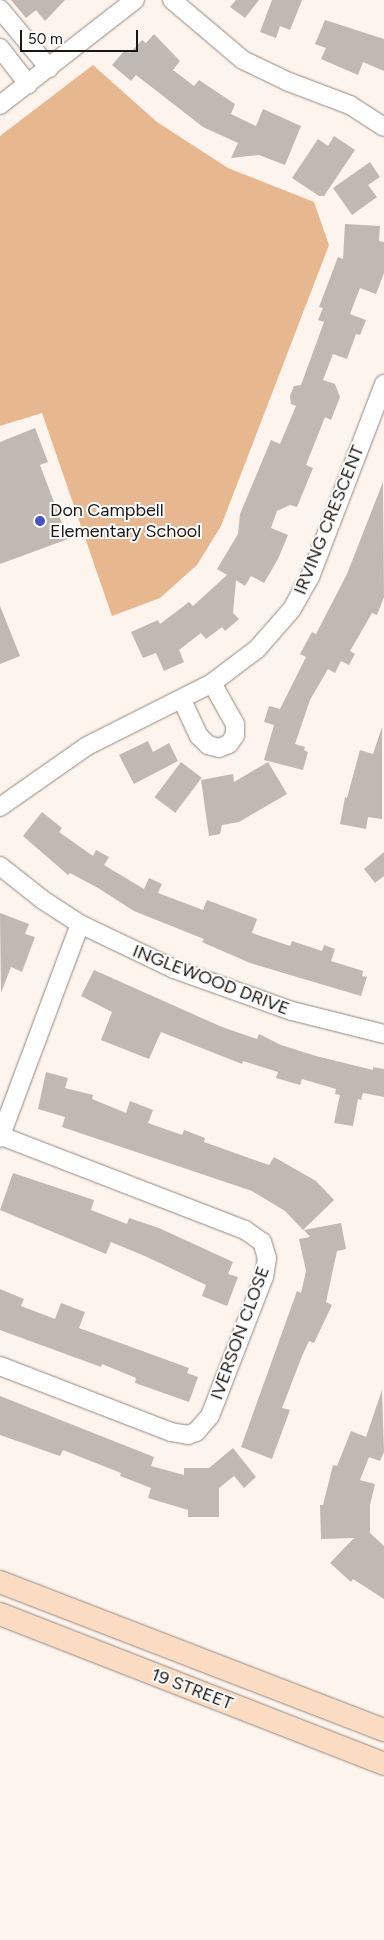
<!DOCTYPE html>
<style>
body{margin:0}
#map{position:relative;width:384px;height:1940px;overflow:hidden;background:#fdf4ed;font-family:Figtree,sans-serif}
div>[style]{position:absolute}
.green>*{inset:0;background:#e7b78f}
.building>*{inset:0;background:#c0b8b1;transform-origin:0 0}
.roads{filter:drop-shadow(0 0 1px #908881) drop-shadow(0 0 1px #908881)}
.minor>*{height:18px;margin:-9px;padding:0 9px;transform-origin:9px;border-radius:9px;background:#fff}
.major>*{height:22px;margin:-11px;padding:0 11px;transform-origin:11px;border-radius:11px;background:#fbdcc3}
.dots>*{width:14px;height:14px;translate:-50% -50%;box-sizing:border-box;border:2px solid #fff;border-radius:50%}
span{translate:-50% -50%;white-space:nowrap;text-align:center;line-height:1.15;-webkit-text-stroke:4px #fff;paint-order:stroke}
.poi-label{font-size:18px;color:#191614}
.left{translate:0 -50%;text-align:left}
.street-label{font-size:18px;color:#191614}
.scale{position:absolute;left:20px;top:30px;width:118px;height:22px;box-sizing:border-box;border:2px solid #191614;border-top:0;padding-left:6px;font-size:15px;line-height:18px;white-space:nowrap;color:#191614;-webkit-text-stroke:4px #fff;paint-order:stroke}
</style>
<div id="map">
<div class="green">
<i style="clip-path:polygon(93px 65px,157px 122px,228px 168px,314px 202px,329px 245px,221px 526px,197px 565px,160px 598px,112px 616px,42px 413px,0 426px,0 136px)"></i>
</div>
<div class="building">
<i style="clip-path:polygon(11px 0,65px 0,45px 21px,36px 10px,26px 18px)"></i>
<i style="clip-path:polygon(236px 0,259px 0,245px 18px,230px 7px)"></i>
<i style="clip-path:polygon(272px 0,302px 0,290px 30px,280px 26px,276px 38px,260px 32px)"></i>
<i style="clip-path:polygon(325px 20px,384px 39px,384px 71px,363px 62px,358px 75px,321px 59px,326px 48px,315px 44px)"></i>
<i style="clip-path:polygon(154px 34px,180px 61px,173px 70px,194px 86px,199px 80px,235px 104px,231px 114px,256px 126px,263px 109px,301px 126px,285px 165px,259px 155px,231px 158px,238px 143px,203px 127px,136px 75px,131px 81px,112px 65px,125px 50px,130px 53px,142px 40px,146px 43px)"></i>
<i style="clip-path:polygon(334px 136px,355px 150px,324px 196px,319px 196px,292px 178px,318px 139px,328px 146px)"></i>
<i style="clip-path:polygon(370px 162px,380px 177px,368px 185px,377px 197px,352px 215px,333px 188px)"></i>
<i style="clip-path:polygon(345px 224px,380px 226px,379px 241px,384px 242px,384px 273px,376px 294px,360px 288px,350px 314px,366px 320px,360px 335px,356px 334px,347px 359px,333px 354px,323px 380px,335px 384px,340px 397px,331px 420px,325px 417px,306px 465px,313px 468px,297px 507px,290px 505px,277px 511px,271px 528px,288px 535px,278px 559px,264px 583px,251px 576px,245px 586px,236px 580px,233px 613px,239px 619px,225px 631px,222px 627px,206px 639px,201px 633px,179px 650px,184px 662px,164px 671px,156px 653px,143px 658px,131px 632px,158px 620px,160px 624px,189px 602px,193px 606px,227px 575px,217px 569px,238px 534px,240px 514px,271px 440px,280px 444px,296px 406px,291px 404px,290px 396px,294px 386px,301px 385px,324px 322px,318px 320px,323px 308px,319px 307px,338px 257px,343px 259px)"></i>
<i style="clip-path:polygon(35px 428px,48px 462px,40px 465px,68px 539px,0 564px,0 442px)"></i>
<i style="clip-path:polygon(383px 482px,384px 597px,377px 615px,372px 613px,350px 651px,355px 654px,349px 665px,341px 661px,335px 673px,328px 669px,310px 700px,295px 744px,305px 747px,304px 750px,308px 752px,303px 770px,264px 760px,274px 725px,264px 722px,269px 706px,280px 709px,306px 657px,300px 654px,312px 632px,316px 634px,347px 574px)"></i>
<i style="clip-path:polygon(0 606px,20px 656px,0 664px)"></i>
<i style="clip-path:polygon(382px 727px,382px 819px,368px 817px,366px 829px,340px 824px,345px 797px,347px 798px,360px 750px,373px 754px)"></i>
<i style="clip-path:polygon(148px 741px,153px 752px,169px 743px,178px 761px,134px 784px,119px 755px)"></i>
<i style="left:181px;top:762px;width:26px;height:44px;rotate:37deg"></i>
<i style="clip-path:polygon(268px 762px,287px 794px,239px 822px,222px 825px,220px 834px,209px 836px,201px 780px,233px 774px,234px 782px)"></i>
<i style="clip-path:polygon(42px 812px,62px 828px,59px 832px,93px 856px,96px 850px,109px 857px,104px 865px,144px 889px,149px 878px,162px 884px,158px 893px,203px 910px,207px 900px,257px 919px,252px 933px,290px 946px,292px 941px,322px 951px,324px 945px,335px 949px,331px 961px,363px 971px,362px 976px,367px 977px,361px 996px,250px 963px,202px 942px,204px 939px,134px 911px,98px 888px,70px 873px,68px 875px,23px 836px)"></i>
<i style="clip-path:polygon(384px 852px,384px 876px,375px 883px,364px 869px)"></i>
<i style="clip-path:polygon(0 913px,29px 924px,25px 934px,35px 937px,22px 972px,11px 967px,1px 993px)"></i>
<i style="clip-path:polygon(94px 970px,222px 1027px,257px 1039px,259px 1034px,281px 1045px,316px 1056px,373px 1070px,373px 1067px,384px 1069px,384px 1097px,363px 1093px,361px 1100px,358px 1099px,353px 1126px,334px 1123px,340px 1095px,335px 1094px,336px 1089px,302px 1079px,300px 1085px,276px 1078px,278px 1072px,243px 1061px,242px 1064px,161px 1032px,149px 1059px,101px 1040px,112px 1012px,81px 996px)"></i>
<i style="clip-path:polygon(46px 1072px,68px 1078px,65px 1088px,93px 1095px,92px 1099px,126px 1113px,130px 1101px,153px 1110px,148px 1123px,182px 1135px,184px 1130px,205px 1138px,204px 1142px,269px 1165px,274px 1157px,316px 1181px,334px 1200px,303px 1230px,285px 1211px,252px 1191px,62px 1127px,65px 1117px,38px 1109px)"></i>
<i style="clip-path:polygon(13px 1173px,94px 1200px,91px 1210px,127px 1224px,129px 1218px,159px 1228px,233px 1262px,228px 1274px,238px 1277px,227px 1306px,202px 1296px,206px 1285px,147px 1257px,111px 1242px,106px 1254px,0 1210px)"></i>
<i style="clip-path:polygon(341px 1223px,346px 1249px,337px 1251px,326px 1302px,332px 1305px,314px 1343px,309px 1341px,302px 1356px,282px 1408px,290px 1410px,272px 1459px,241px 1447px,297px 1291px,301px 1293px,306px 1271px,299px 1239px,310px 1237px,304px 1230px)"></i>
<i style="clip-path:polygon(0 1289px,24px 1299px,21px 1306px,55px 1319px,61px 1303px,85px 1312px,79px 1328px,189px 1368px,187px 1373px,198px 1377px,189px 1402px,135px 1383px,136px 1378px,102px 1364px,101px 1367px,0 1330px)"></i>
<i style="clip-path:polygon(382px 1390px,384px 1452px,380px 1461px,369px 1457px,360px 1480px,375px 1484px,370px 1505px,370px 1533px,384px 1546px,384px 1599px,353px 1579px,351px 1582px,330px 1563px,354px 1538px,321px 1539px,320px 1505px,323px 1505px,333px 1465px,337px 1466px,351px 1431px,366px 1437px)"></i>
<i style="clip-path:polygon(0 1396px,154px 1457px,151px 1466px,184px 1475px,184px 1468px,209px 1468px,233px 1448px,256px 1477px,244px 1488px,234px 1476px,219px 1488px,219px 1517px,188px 1517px,188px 1510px,148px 1498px,151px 1488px,120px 1476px,121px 1473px,63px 1450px,60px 1456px,0 1435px)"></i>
</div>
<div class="roads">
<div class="minor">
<i style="left:172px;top:0;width:93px;rotate:40.2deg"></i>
<i style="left:243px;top:60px;width:51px;rotate:25.6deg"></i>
<i style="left:289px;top:82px;width:65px;rotate:20.7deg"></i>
<i style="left:350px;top:105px;width:40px;rotate:32.9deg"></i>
<i style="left:0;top:9px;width:77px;rotate:50.3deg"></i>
<i style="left:0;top:48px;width:46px;rotate:52.1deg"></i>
<i style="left:0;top:105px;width:171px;rotate:-37.9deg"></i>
<i style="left:182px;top:700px;width:40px;rotate:65deg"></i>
<i style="left:199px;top:736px;width:13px;rotate:45deg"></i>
<i style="left:208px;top:745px;width:11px;rotate:15deg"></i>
<i style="left:219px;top:748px;width:11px;rotate:-22deg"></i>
<i style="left:229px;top:744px;width:11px;rotate:-56deg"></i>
<i style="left:235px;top:735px;width:11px;rotate:-90deg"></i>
<i style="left:235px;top:724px;width:47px;rotate:-119.3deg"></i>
<i style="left:0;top:807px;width:106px;rotate:-35deg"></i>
<i style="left:87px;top:746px;width:140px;rotate:-26.7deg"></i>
<i style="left:212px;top:683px;width:56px;rotate:-37.1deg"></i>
<i style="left:257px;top:649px;width:53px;rotate:-48.8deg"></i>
<i style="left:292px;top:609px;width:37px;rotate:-61deg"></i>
<i style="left:310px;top:577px;width:207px;rotate:-69deg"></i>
<i style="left:0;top:866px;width:55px;rotate:38.3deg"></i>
<i style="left:43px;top:900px;width:44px;rotate:33deg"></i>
<i style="left:80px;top:924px;width:104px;rotate:25.6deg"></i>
<i style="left:174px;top:969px;width:125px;rotate:19.6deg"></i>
<i style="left:292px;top:1011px;width:95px;rotate:14deg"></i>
<i style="left:0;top:1138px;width:228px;rotate:-69.5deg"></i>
<i style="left:0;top:1366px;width:183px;rotate:21.1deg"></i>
<i style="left:171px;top:1432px;width:17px;rotate:10deg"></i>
<i style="left:188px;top:1435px;width:9px;rotate:-21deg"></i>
<i style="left:196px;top:1432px;width:21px;rotate:-49deg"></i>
<i style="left:210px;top:1416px;width:149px;rotate:-68.8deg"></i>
<i style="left:264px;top:1277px;width:19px;rotate:-81deg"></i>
<i style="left:267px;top:1258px;width:17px;rotate:-107deg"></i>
<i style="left:262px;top:1242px;width:21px;rotate:-145deg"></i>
<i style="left:245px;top:1230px;width:261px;rotate:-158.9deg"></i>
</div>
<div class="major">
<i style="left:0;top:1582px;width:412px;rotate:21.1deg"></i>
<i style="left:0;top:1614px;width:412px;rotate:21.3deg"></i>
</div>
</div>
<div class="dots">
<i style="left:40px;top:521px;background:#4254c8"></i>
</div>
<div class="poi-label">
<span class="left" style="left:50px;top:521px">Don Campbell<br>Elementary School</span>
</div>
<div class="street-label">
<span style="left:329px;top:520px;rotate:-68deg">IRVING CRESCENT</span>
<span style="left:211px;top:980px;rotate:21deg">INGLEWOOD DRIVE</span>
<span style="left:240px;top:1333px;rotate:-70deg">IVERSON CLOSE</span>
<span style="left:192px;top:1689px;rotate:21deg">19 STREET</span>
</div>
<div class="scale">50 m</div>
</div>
